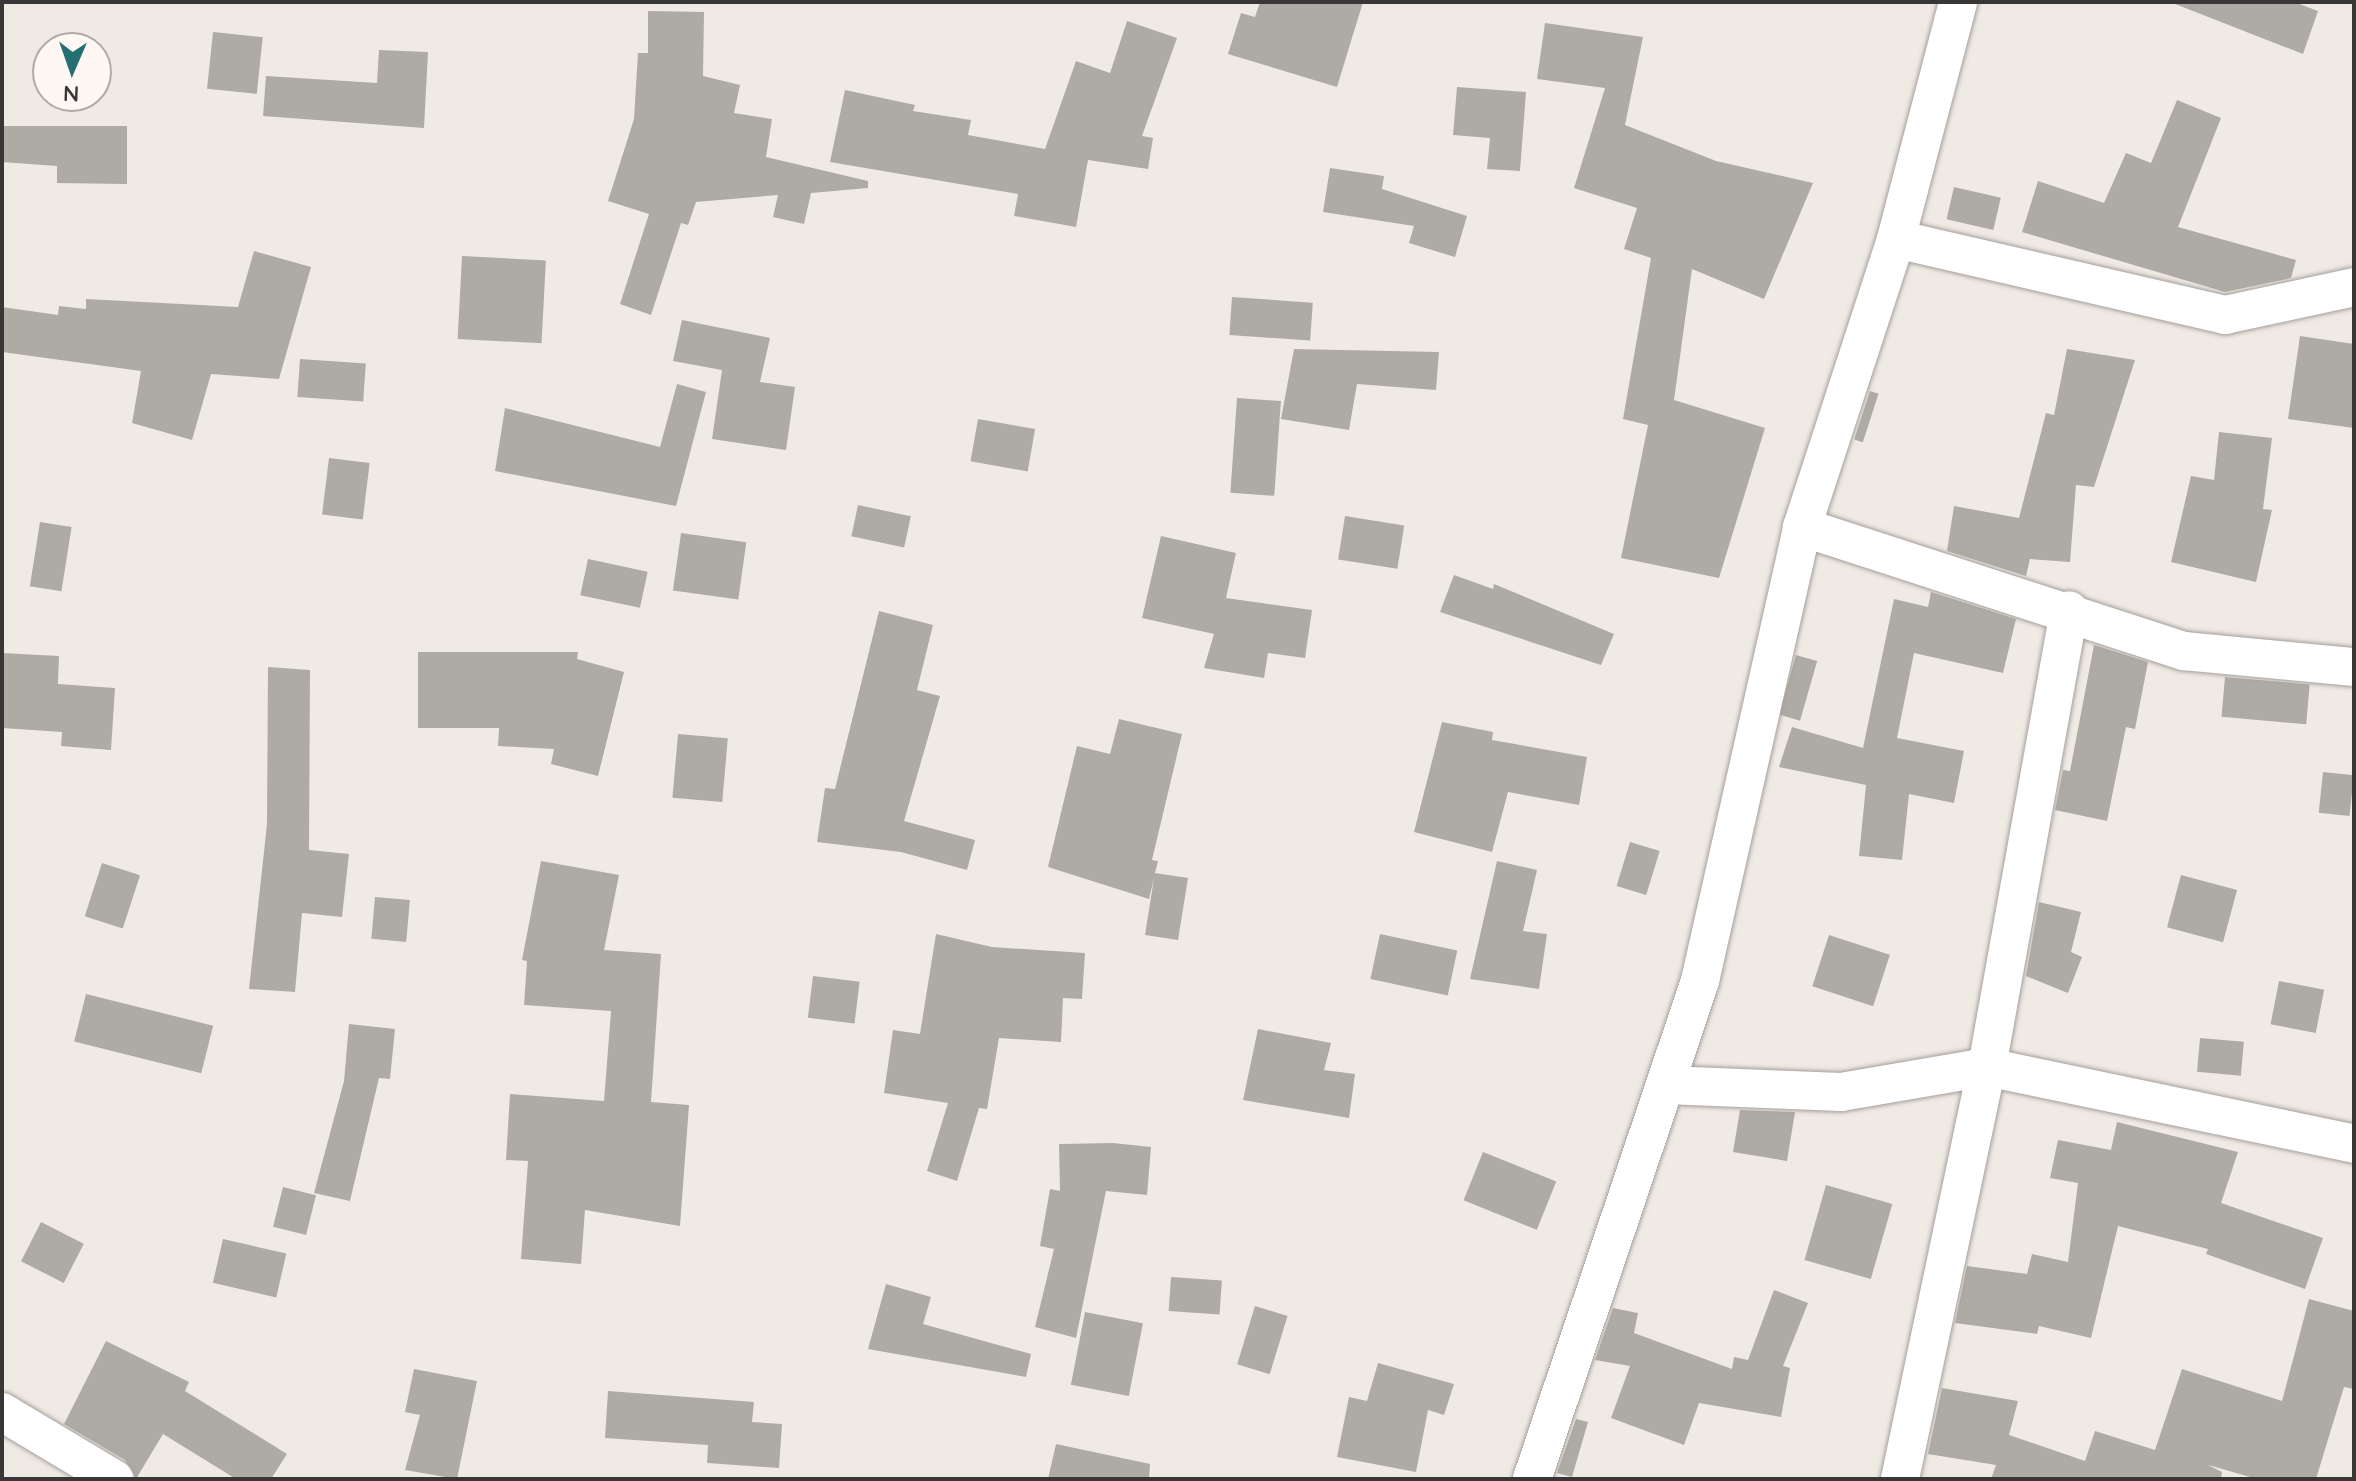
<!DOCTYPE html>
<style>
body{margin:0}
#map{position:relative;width:2356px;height:1481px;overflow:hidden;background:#f0eae5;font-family:Quicksand,sans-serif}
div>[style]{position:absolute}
.building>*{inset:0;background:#aeaba5;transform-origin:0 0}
.roads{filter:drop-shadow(0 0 2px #a59f9b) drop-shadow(0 0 2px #a59f9b)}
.minor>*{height:38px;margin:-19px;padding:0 19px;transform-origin:19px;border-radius:19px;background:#fff}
span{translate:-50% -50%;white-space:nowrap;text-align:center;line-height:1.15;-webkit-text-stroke:7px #fef7f3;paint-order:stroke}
.frame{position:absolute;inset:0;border:4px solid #393735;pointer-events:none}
.north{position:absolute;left:32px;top:32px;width:80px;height:80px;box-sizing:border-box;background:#fef7f3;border:2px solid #afaaa7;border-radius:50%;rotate:182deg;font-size:22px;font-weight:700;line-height:32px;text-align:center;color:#393735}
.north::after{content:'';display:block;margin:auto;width:28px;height:36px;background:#236f72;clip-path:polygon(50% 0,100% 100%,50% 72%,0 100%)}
</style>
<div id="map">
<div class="building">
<i style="clip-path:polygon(1260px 2px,1363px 2px,1337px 87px,1228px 54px,1241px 13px,1255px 17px)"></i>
<i style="clip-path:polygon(2170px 2px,2294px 2px,2318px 11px,2303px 54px)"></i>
<i style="clip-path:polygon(648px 11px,704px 12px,703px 76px,740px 85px,734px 113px,772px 119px,766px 157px,868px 181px,868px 188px,811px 193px,804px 224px,773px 217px,778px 195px,696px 202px,688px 225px,681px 223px,651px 315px,620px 304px,649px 214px,608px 201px,634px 119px,638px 53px,648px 53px)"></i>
<i style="clip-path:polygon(1127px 21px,1177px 38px,1142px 136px,1153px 138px,1148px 169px,1088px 160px,1076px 227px,1014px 216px,1018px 194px,830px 162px,845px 90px,915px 105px,913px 111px,971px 120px,968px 135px,1045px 149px,1076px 61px,1110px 73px)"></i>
<i style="clip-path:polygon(1545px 23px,1643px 37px,1625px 125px,1716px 161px,1813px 183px,1764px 299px,1692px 269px,1674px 400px,1765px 428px,1719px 578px,1621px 558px,1648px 425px,1623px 419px,1651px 258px,1624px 249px,1637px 208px,1574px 188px,1605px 88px,1537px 79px)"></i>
<i style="left:213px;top:32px;width:50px;height:57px;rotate:6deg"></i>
<i style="clip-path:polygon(379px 50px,428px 52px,424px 128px,263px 116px,266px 76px,377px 83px)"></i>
<i style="clip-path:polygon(1457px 87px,1526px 92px,1520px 171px,1487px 169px,1490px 138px,1453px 135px)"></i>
<i style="clip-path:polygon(2177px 100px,2221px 118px,2178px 227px,2296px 260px,2291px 278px,2225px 292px,2022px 232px,2038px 181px,2104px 203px,2126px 153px,2151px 163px)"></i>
<i style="clip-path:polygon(2px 126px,127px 126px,127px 184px,57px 183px,57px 166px,2px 162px)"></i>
<i style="clip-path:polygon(1330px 168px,1384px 176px,1382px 189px,1467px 216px,1455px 257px,1409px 243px,1414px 226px,1323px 212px)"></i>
<i style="left:1954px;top:187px;width:48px;height:33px;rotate:13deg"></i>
<i style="clip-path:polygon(254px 251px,311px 267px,279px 379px,211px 374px,192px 440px,132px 423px,141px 371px,2px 352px,2px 307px,58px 315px,59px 306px,86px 309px,86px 299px,238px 307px)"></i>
<i style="left:462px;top:256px;width:84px;height:83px;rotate:3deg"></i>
<i style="left:1232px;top:297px;width:81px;height:38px;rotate:4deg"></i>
<i style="clip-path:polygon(682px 320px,770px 338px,760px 382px,795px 387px,786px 450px,712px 439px,722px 370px,673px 361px)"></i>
<i style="clip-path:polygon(2300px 336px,2354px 344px,2354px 428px,2288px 419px)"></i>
<i style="clip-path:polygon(1294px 349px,1439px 352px,1436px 390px,1357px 384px,1349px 430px,1281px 419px)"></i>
<i style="clip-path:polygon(2067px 349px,2135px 360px,2094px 487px,2076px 485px,2070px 562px,2030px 559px,2026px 576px,1947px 551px,1954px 506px,2019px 518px,2046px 413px,2054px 415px)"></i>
<i style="left:300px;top:359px;width:66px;height:38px;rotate:4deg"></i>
<i style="clip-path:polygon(677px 384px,706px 392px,676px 506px,495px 471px,505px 408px,660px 447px)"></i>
<i style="left:1870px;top:391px;width:9px;height:51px;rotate:18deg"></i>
<i style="left:1237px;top:398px;width:44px;height:95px;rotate:4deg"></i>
<i style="left:978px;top:419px;width:58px;height:43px;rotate:10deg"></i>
<i style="clip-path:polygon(2219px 432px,2272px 438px,2263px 509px,2272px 510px,2256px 582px,2171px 562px,2191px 476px,2214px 480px)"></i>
<i style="left:329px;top:458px;width:41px;height:57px;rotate:7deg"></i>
<i style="left:858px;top:505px;width:54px;height:32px;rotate:12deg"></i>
<i style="left:1345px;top:516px;width:60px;height:44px;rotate:9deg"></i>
<i style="left:40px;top:522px;width:32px;height:65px;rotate:9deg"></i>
<i style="left:681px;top:533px;width:66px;height:58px;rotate:8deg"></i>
<i style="clip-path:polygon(1161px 536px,1236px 553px,1226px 598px,1312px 610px,1305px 658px,1268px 653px,1264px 678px,1204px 668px,1214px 634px,1142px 618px)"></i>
<i style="left:588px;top:559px;width:61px;height:37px;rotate:12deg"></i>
<i style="clip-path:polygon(1454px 575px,1493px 589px,1494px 584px,1614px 634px,1601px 665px,1440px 612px)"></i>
<i style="clip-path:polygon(1931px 592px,2016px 619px,2003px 673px,1914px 653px,1897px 738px,1964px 751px,1954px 803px,1909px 794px,1902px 860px,1859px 856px,1866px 785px,1779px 767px,1792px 727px,1863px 748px,1894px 599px,1928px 607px)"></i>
<i style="clip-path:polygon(879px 611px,933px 625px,917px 690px,940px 696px,904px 821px,975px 840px,967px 870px,901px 852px,817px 842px,825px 788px,835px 789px)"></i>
<i style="clip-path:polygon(2094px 645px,2148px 662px,2135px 729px,2126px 727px,2107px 821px,2055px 810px,2063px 770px,2070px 771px)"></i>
<i style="clip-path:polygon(418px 652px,578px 652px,577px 659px,624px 672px,598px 776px,551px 764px,554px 749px,498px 746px,499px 728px,418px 728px)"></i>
<i style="clip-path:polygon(2px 653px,59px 656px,58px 684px,115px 688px,111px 750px,61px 746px,62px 732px,2px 728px)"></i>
<i style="left:1796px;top:655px;width:22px;height:62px;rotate:16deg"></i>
<i style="clip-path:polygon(268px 667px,310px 670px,309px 850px,349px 854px,342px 917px,302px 913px,295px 992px,249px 989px,267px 824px)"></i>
<i style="left:2225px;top:677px;width:85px;height:40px;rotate:5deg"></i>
<i style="clip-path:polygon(1119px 719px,1182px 734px,1152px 860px,1158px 861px,1155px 873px,1188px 878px,1178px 940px,1145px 935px,1154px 878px,1149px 899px,1048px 867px,1077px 746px,1110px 754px)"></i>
<i style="clip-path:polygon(1442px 722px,1493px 732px,1492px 740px,1587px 757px,1579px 805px,1508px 792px,1492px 852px,1414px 832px)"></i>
<i style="left:678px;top:734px;width:50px;height:64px;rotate:5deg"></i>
<i style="left:2323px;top:772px;width:31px;height:41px;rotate:6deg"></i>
<i style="left:1630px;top:842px;width:31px;height:46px;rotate:17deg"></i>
<i style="clip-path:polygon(541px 861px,619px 875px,604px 950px,661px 954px,651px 1102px,689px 1105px,680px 1226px,585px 1210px,581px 1264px,521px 1259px,528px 1161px,506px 1160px,510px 1094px,604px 1101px,611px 1011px,524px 1005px,527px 961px,522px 960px)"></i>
<i style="clip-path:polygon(1497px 861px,1537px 870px,1523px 931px,1547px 934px,1539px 989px,1470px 979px)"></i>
<i style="left:102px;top:863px;width:40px;height:56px;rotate:18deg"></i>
<i style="left:2181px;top:875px;width:58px;height:54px;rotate:15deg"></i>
<i style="left:375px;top:897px;width:35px;height:42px;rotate:5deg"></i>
<i style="clip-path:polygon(2039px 902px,2081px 912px,2071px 952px,2082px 957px,2068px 993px,2026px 976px)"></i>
<i style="clip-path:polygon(936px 934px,992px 947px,1085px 953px,1082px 999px,1063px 998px,1061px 1042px,999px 1038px,987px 1109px,979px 1108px,957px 1181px,927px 1171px,948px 1103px,884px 1093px,893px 1030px,920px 1034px)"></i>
<i style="left:1380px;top:934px;width:79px;height:46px;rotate:12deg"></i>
<i style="left:1829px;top:935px;width:64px;height:54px;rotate:18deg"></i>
<i style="left:813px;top:976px;width:47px;height:42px;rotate:7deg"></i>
<i style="left:2279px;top:981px;width:46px;height:44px;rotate:11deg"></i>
<i style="left:86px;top:994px;width:131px;height:49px;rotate:14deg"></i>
<i style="clip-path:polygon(349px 1024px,395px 1029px,390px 1079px,379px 1078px,350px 1201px,314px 1193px,344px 1081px)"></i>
<i style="clip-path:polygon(1258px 1029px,1331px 1043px,1324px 1070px,1355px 1074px,1349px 1118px,1243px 1100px)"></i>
<i style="left:2200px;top:1038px;width:44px;height:34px;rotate:5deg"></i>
<i style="clip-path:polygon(1740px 1110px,1795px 1112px,1787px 1161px,1733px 1152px)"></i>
<i style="clip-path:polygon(2117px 1122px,2238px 1152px,2221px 1203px,2323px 1238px,2305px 1289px,2206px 1254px,2208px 1249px,2118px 1226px,2091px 1338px,2039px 1326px,2037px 1334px,1955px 1323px,1967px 1266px,2027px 1274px,2032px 1254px,2068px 1262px,2078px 1183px,2050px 1178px,2058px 1140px,2111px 1150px)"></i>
<i style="clip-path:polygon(1113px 1143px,1151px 1147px,1147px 1195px,1106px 1191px,1076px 1338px,1035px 1327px,1054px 1249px,1040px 1246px,1050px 1189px,1060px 1191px,1059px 1144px)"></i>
<i style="left:1483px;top:1152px;width:79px;height:52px;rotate:22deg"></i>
<i style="left:1826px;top:1185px;width:69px;height:78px;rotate:16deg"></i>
<i style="left:283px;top:1187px;width:34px;height:41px;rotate:14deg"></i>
<i style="left:41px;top:1222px;width:48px;height:44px;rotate:27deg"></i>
<i style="left:223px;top:1239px;width:65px;height:45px;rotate:13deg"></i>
<i style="left:1171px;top:1277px;width:51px;height:34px;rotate:4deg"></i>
<i style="clip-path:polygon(886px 1284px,931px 1297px,923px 1324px,1031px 1354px,1026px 1377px,868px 1349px)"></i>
<i style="clip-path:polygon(1774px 1290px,1808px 1303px,1783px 1366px,1790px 1368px,1781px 1417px,1699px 1403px,1684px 1445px,1611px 1418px,1630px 1366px,1595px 1360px,1613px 1308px,1638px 1313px,1634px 1333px,1732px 1369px,1734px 1357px,1748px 1360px)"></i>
<i style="clip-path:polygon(2309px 1299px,2354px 1311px,2354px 1389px,2344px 1387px,2316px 1479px,2257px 1479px,2208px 1465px,2222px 1472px,2221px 1479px,1991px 1479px,1996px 1465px,1928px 1454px,1942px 1388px,2018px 1401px,2009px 1435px,2085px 1461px,2095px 1431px,2155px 1450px,2182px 1369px,2282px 1401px)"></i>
<i style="left:1255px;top:1306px;width:34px;height:61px;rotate:17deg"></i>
<i style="left:1085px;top:1312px;width:59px;height:74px;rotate:11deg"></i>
<i style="clip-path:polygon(106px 1341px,189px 1382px,185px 1391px,287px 1454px,271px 1479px,236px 1479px,163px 1434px,136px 1479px,125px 1460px,64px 1424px)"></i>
<i style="clip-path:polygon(1378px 1363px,1454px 1384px,1444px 1415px,1428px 1410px,1416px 1472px,1337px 1457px,1349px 1397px,1367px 1401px)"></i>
<i style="clip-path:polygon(414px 1369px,477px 1381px,457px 1479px,405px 1470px,420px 1415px,405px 1412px)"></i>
<i style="clip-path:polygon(608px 1391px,754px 1402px,752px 1422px,782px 1424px,779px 1468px,707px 1463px,708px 1445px,605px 1438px)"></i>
<i style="clip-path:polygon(1576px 1419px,1588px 1422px,1572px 1477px,1557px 1473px)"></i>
<i style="clip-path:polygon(1056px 1444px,1150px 1464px,1149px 1479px,1048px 1479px)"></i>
</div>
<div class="roads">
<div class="minor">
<i style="left:1896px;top:239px;width:338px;rotate:13deg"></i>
<i style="left:2225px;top:315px;width:132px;rotate:-12.2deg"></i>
<i style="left:1802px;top:527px;width:402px;rotate:18deg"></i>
<i style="left:2184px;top:651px;width:171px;rotate:5.4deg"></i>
<i style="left:1665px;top:1085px;width:176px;rotate:2.3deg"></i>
<i style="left:1841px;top:1092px;width:148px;rotate:-9.7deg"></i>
<i style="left:1987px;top:1067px;width:375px;rotate:11.8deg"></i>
<i style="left:2px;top:1412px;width:131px;rotate:30.9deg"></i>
<i style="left:1532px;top:1479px;width:526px;rotate:-71.36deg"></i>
<i style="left:1700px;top:981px;width:465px;rotate:-77.3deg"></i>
<i style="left:1802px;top:527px;width:303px;rotate:-71.9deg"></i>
<i style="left:1896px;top:239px;width:245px;rotate:-75.3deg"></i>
<i style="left:1900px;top:1479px;width:421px;rotate:-78.1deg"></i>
<i style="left:1987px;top:1067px;width:464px;rotate:-79.8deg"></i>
</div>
</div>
<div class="frame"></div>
<div class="north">N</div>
</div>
